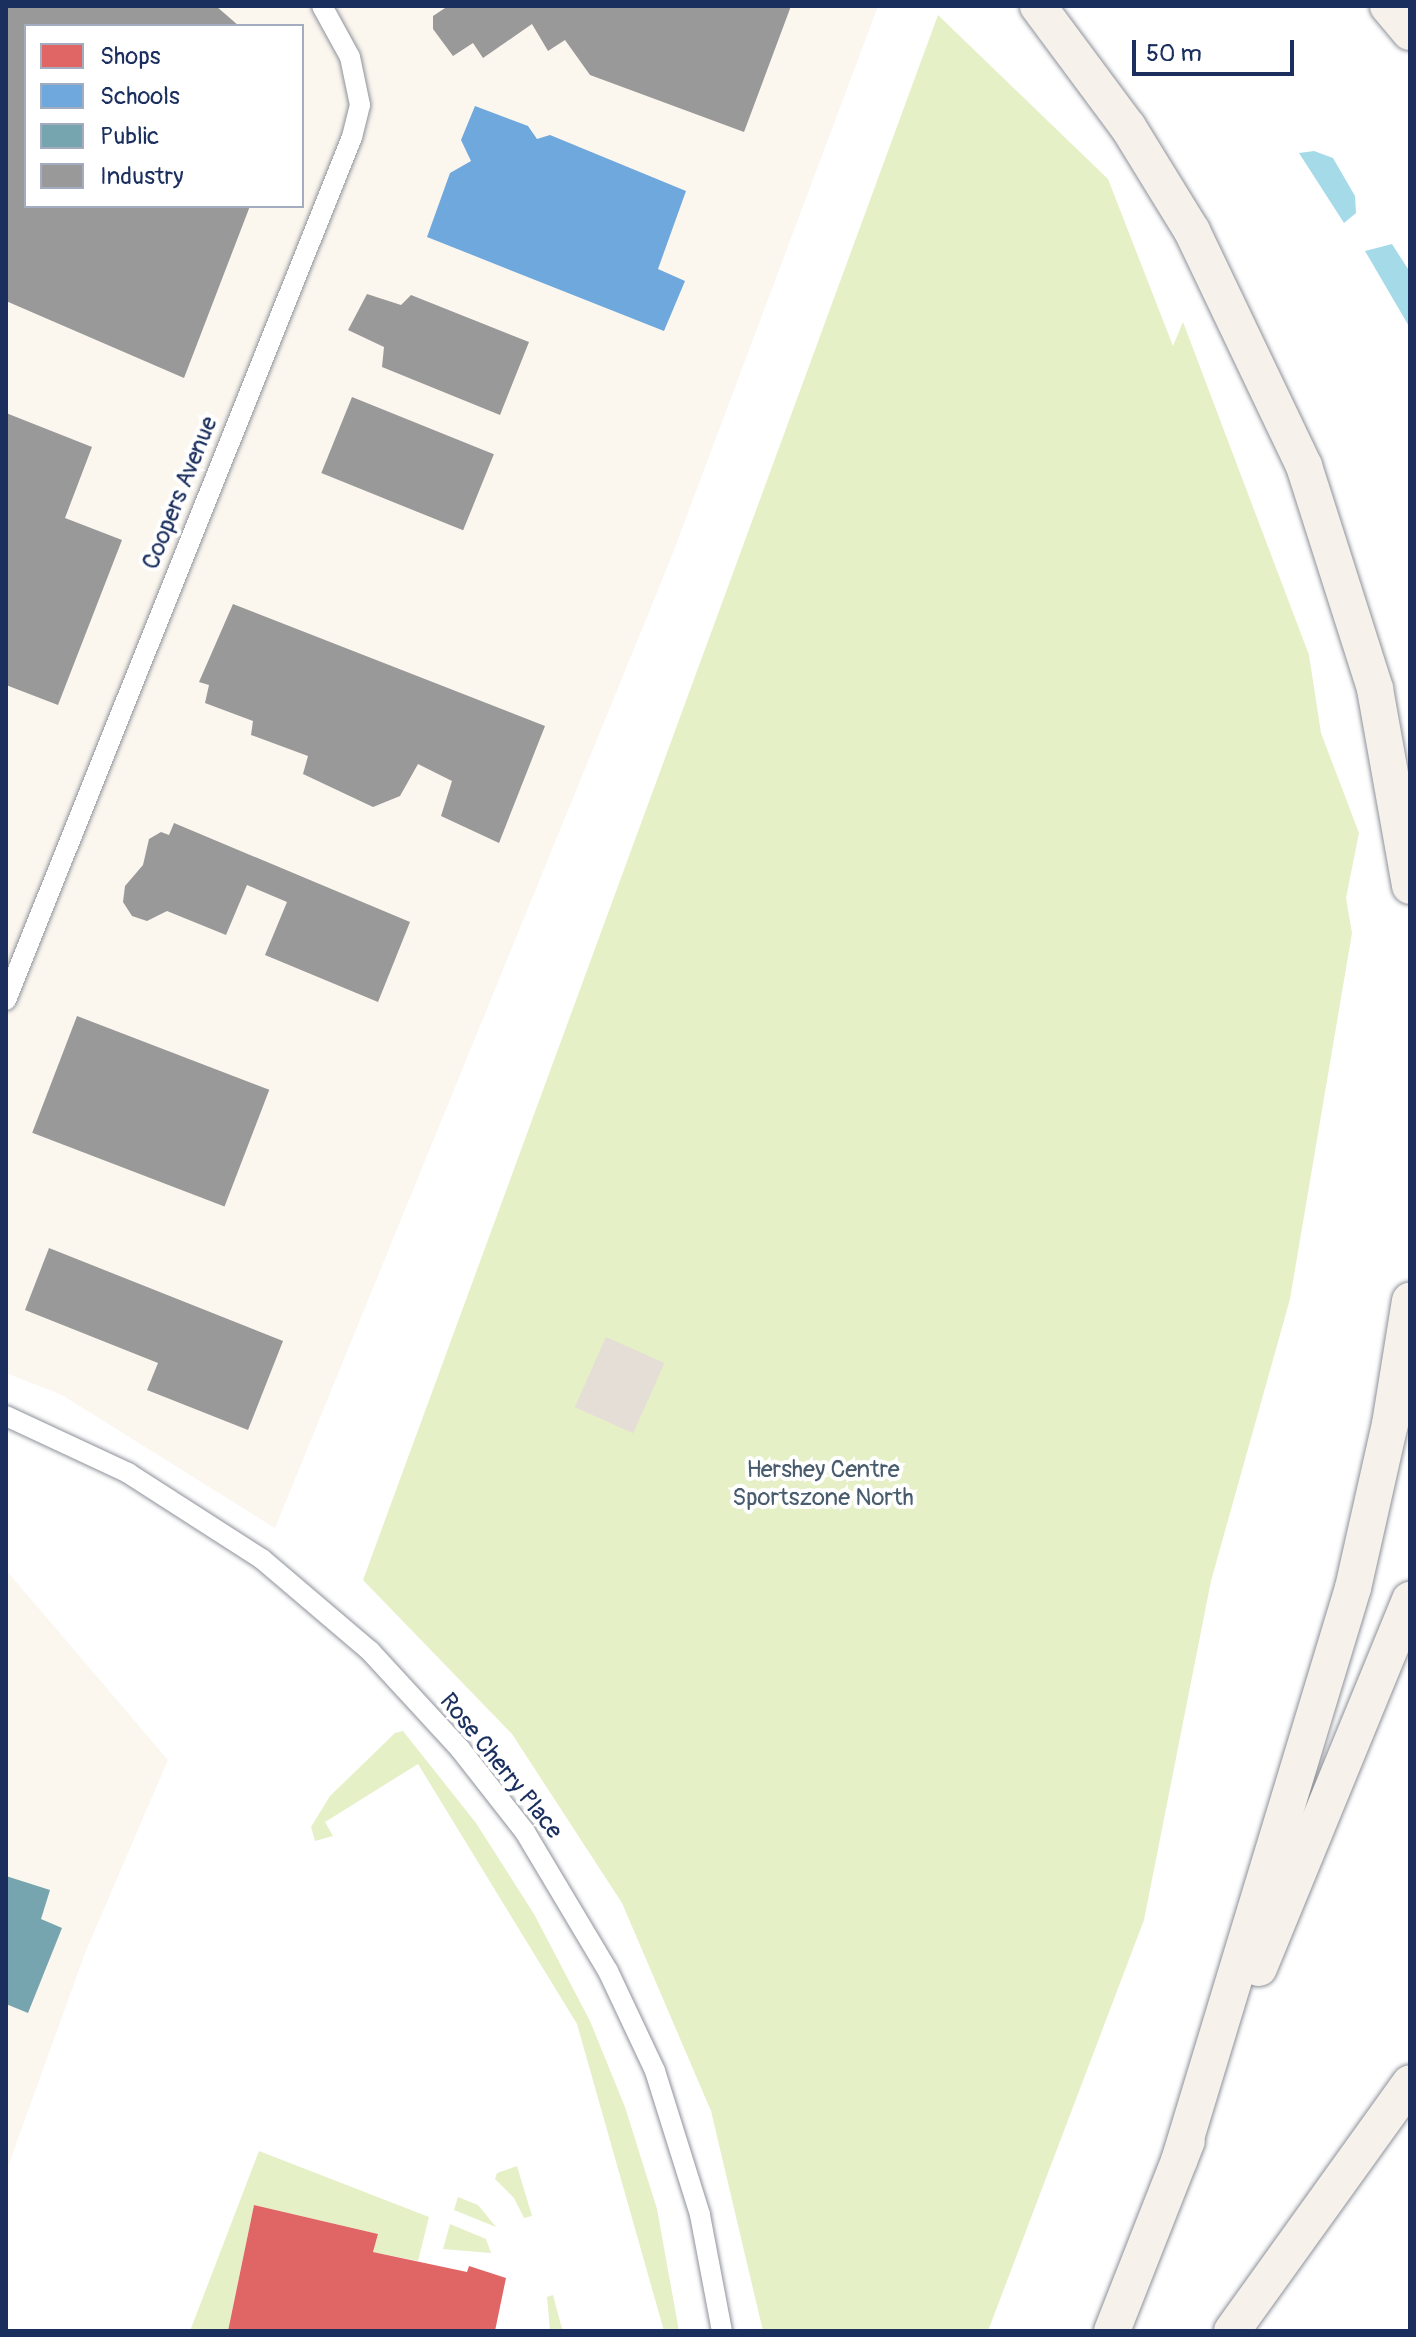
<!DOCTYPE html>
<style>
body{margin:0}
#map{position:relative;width:1416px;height:2337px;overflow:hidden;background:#fff;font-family:Pangolin,sans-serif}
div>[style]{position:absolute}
.built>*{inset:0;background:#fbf6ee}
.green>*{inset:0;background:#e5f0c7}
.water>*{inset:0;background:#a5dae9}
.shops>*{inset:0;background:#e06666}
.schools>*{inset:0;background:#6fa8dc}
.public>*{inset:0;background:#76a5af}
.industry>*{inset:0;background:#999;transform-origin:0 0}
.building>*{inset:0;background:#e5ded6;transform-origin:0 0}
.roads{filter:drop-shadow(0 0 2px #8e929a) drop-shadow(0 0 2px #8e929a)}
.minor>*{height:20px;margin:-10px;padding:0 10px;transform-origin:10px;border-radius:10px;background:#fff}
.motorway>*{height:36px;margin:-18px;padding:0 18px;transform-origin:18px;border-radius:18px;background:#f6f1eb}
span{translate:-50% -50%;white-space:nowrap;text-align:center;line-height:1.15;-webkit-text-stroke:8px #fff;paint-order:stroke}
.street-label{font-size:24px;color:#1b2f5e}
.park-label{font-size:24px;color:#485c6d}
.frame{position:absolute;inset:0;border:8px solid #1b2f5e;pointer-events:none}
.legend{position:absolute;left:24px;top:24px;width:280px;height:184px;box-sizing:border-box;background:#fff;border:2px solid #a4acbf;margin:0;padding:10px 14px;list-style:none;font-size:24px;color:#1b2f5e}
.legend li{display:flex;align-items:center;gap:16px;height:40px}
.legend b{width:40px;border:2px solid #a4acbf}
.scale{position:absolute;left:1132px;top:40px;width:162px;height:36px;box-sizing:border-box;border:4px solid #1b2f5e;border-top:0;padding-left:10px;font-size:24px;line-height:28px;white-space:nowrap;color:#1b2f5e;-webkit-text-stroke:6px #fff;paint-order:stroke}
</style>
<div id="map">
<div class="built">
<i style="clip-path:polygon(evenodd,6px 6px,878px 6px,669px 563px,275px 1528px,62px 1395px,6px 1373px,6px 6px,26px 26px,302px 26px,302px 206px,26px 206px,26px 26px)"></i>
<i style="clip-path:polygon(6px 1570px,168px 1760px,85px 1953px,6px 2172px)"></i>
</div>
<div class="green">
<i style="clip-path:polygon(938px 15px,1108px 179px,1173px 346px,1183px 322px,1309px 655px,1321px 733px,1359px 833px,1346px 898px,1352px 933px,1290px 1299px,1211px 1581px,1144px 1920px,988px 2331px,763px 2331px,711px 2111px,622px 1903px,512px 1734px,363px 1580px)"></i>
<i style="clip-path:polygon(403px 1731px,476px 1823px,534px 1914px,590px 2021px,625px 2107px,657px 2209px,679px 2331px,664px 2331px,577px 2024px,418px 1764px,325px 1822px,333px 1836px,315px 1841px,311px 1827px,330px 1796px,395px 1733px)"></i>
<i style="clip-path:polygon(259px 2151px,429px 2217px,418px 2261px,373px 2252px,378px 2234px,254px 2205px,228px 2331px,190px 2331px)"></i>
<i style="clip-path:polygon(517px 2166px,532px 2216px,524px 2218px,514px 2198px,495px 2179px,497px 2173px)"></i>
<i style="clip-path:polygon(458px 2197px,478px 2205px,496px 2227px,454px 2210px)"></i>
<i style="clip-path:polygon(450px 2224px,486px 2239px,491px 2253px,443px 2249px)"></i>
<i style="clip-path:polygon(553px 2295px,561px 2325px,563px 2331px,550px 2331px,547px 2297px)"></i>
</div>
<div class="water">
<i style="clip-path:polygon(1314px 151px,1333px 158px,1355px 196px,1356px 213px,1344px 223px,1299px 153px)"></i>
<i style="clip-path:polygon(1392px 244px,1410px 272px,1410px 328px,1365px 251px)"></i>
</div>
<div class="shops">
<i style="clip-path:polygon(254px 2205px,378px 2234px,373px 2252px,467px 2272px,469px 2266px,506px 2278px,495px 2331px,228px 2331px)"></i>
</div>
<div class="schools">
<i style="clip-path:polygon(475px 106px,528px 126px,537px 139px,550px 135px,686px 191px,658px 269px,685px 281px,664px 331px,427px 237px,450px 173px,471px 161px,461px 140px)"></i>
</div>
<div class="public">
<i style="clip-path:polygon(6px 1876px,50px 1890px,41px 1919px,62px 1928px,28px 2013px,6px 2004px)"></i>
</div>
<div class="industry">
<i style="clip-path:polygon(6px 6px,216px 6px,239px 26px,26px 26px,26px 206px,250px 206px,184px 378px,6px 301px)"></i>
<i style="clip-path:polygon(448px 6px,791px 6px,744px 132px,590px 75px,565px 40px,548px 51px,532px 24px,483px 58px,473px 43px,453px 56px,433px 29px,433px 16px)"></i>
<i style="clip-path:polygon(367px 294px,401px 305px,411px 295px,529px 342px,500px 415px,382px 367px,384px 347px,348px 330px)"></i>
<i style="left:352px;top:397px;width:153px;height:82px;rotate:22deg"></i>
<i style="clip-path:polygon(6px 413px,92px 447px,65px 518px,122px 540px,58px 705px,6px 685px)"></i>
<i style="clip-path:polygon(233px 604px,545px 726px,499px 843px,441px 816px,452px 781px,418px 764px,400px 796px,373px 807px,303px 774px,308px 756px,251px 735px,253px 721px,205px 703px,209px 685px,199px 682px)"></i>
<i style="clip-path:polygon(174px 823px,410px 922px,378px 1002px,265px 955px,287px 902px,247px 885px,226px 935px,167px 911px,147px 921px,132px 916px,123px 902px,125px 886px,143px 865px,149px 839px,161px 832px,169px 835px)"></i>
<i style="left:77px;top:1016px;width:206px;height:125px;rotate:21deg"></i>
<i style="clip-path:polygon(49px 1248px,283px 1341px,248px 1430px,147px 1390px,158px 1363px,25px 1310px)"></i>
</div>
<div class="building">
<i style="left:606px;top:1337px;width:64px;height:77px;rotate:24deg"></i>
</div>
<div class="roads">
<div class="minor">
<i style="left:6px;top:1000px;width:930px;rotate:-68.15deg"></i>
<i style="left:352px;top:137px;width:33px;rotate:-76deg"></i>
<i style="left:360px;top:105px;width:49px;rotate:-101.8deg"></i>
<i style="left:350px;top:57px;width:58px;rotate:-118.8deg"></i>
<i style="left:6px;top:1416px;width:135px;rotate:25deg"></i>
<i style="left:128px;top:1473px;width:159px;rotate:32.7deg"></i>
<i style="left:262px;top:1559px;width:142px;rotate:40.4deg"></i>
<i style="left:370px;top:1651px;width:133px;rotate:47.4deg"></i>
<i style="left:460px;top:1749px;width:105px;rotate:51.9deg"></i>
<i style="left:525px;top:1832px;width:162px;rotate:59.2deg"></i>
<i style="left:608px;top:1971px;width:110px;rotate:64.8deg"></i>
<i style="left:655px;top:2071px;width:151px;rotate:72.6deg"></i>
<i style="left:700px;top:2215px;width:118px;rotate:79.3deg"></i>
</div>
<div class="motorway">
<i style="left:1038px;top:6px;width:151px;rotate:53.4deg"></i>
<i style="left:1128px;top:127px;width:122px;rotate:58.4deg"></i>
<i style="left:1192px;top:231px;width:260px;rotate:64.5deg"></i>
<i style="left:1304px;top:466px;width:234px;rotate:72.3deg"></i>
<i style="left:1375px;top:689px;width:200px;rotate:79.9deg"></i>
<i style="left:1388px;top:6px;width:34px;rotate:50deg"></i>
<i style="left:1259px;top:1968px;width:398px;rotate:-67.7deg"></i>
<i style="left:1179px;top:2161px;width:599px;rotate:-73.11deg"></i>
<i style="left:1353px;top:1588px;width:168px;rotate:-77.3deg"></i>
<i style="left:1390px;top:1424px;width:125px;rotate:-80.8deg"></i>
<i style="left:1112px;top:2331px;width:204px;rotate:-68.5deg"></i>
<i style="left:1232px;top:2331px;width:305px;rotate:-54.3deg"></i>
</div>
</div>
<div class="street-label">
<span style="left:180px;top:493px;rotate:-68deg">Coopers Avenue</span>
<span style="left:501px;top:1766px;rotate:51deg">Rose Cherry Place</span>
</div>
<div class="park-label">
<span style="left:823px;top:1484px">Hershey Centre<br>Sportszone North</span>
</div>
<div class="frame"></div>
<ul class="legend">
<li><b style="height:22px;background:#e06666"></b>Shops</li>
<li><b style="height:22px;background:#6fa8dc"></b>Schools</li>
<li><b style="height:22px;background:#76a5af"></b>Public</li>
<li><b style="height:22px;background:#999"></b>Industry</li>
</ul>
<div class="scale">50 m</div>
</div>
